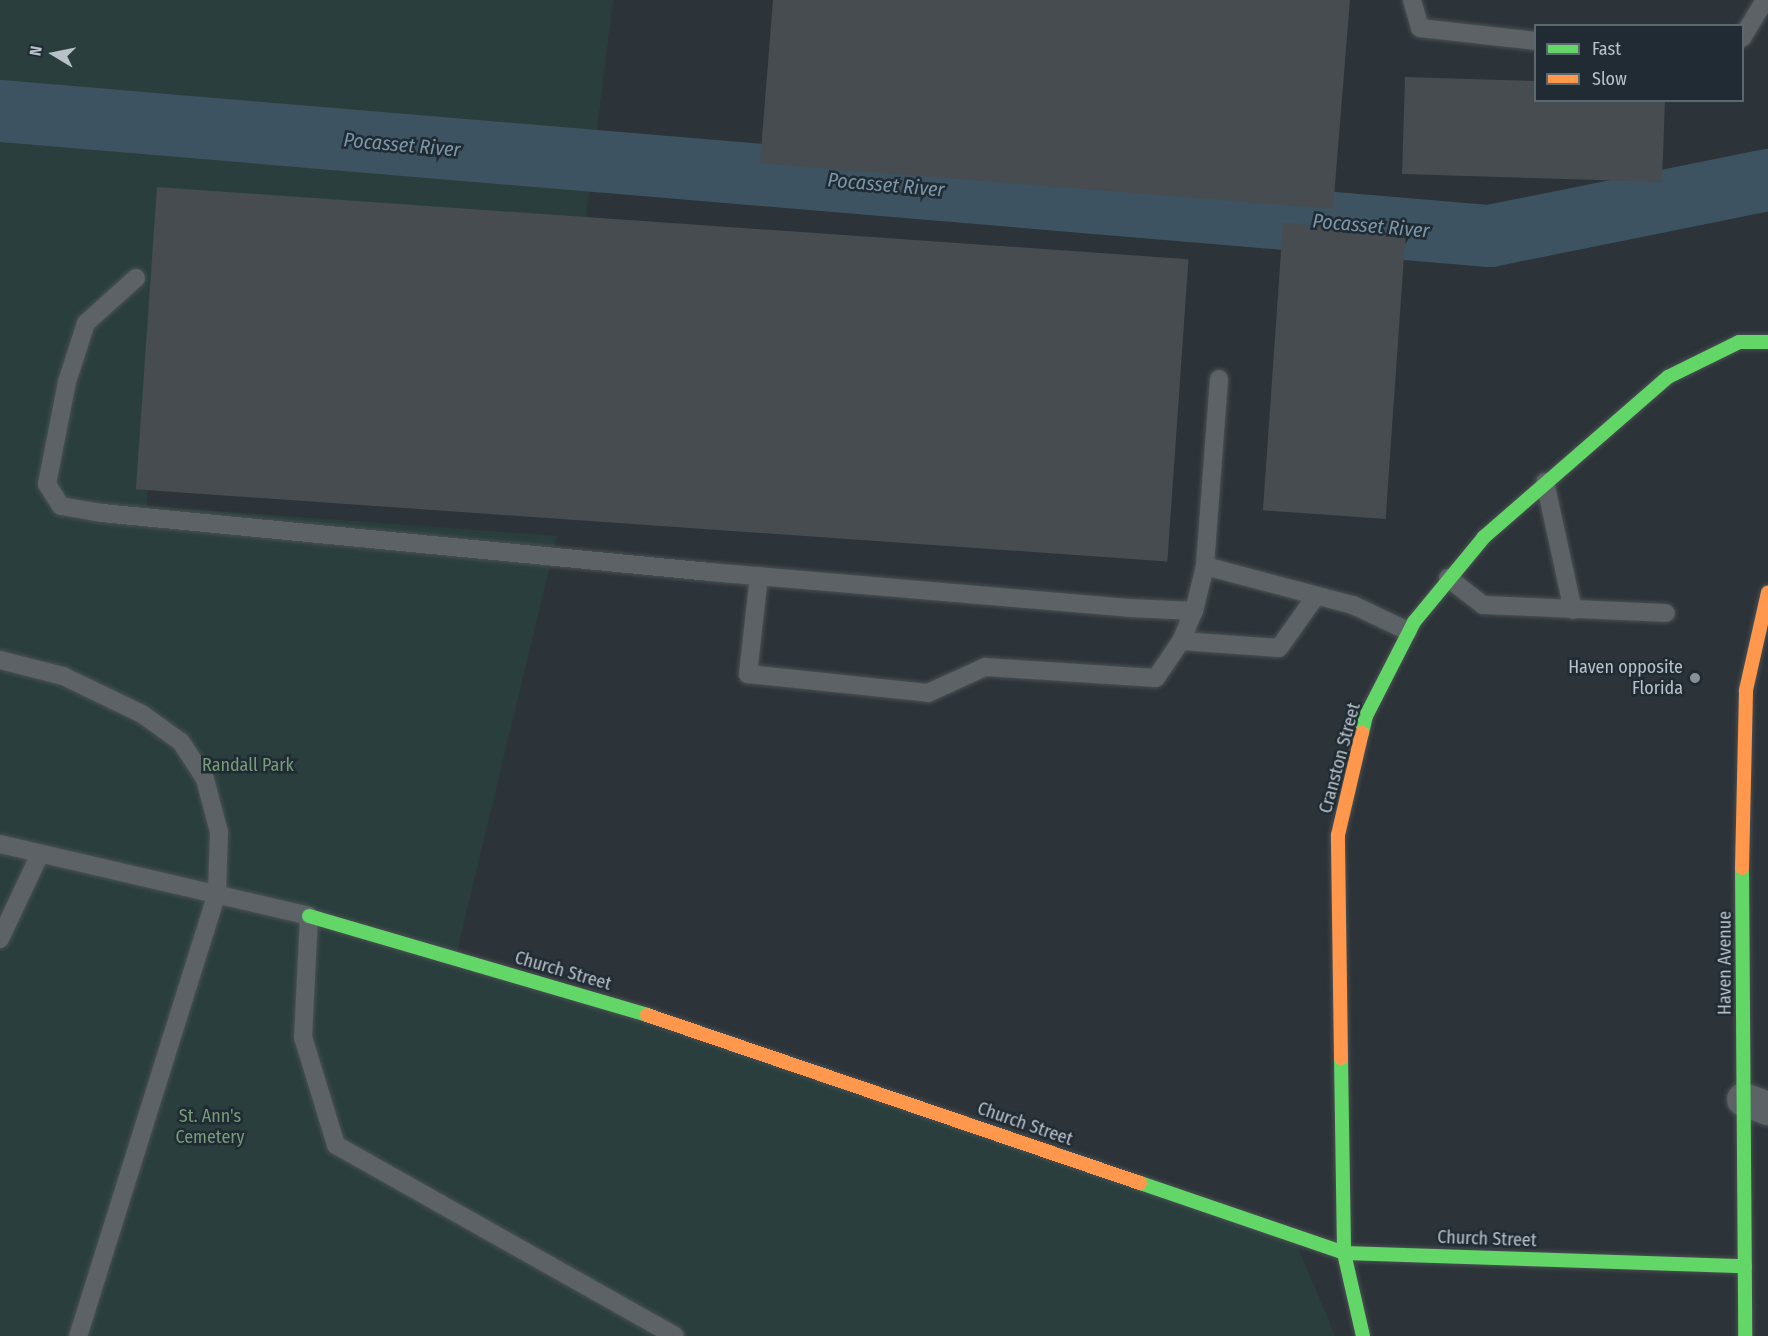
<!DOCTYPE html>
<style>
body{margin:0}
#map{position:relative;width:1768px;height:1336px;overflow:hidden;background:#2d3439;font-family:"Fira Sans Condensed",sans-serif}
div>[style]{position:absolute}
.green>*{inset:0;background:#2a3f3d}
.river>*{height:62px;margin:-31px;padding:0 31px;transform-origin:31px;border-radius:31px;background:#3d5361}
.building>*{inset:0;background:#464c50;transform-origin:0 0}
.roads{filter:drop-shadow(0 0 2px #4a5053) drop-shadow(0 0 2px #4a5053)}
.lane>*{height:18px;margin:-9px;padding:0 9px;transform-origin:9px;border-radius:9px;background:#5c6266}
.street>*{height:33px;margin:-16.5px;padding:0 16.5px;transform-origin:16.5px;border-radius:16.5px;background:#5c6266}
.fast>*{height:14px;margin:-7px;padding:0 7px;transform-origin:7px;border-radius:7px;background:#63d668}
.slow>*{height:14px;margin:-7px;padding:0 7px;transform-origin:7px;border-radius:7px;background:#ff974d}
.dots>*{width:16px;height:16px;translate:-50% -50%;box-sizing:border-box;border:3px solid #202b33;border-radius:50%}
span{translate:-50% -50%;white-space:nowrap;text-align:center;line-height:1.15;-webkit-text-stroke:5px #202b33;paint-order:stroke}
.poi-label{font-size:18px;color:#b8c1c8}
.right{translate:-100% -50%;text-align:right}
.street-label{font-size:18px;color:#b8c1c8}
.park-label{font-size:18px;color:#789c7a}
.water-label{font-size:20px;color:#7b96a9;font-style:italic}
.legend{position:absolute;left:1534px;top:24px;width:210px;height:78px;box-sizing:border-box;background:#202b33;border:2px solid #5d676f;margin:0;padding:8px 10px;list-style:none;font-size:18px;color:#b8c1c8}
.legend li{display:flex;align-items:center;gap:12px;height:30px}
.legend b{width:30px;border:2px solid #5d676f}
.north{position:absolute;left:24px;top:24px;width:60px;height:60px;-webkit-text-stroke:4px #202b33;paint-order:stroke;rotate:280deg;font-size:16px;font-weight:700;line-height:24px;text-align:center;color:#b8c1c8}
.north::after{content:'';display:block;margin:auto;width:21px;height:27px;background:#b8c1c8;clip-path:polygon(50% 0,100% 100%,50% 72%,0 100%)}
</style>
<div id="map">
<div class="green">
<i style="clip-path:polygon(0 0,613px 0,586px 217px,157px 188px,147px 506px,557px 536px,455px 959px,1296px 1243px,1335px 1336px,0 1336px)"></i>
</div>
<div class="river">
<i style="left:0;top:111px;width:1495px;rotate:4.8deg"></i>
<i style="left:1490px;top:236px;width:284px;rotate:-11.4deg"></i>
</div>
<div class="building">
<i style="clip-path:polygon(773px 0,1350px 0,1333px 209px,760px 163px)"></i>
<i style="clip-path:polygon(1405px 77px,1536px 81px,1536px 100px,1665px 100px,1662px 182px,1402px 174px)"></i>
<i style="left:157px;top:187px;width:1034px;height:303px;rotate:4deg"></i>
<i style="left:1283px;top:223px;width:123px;height:288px;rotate:4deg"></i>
</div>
<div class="roads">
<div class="lane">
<i style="left:1412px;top:0;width:29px;rotate:74deg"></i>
<i style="left:1420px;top:28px;width:117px;rotate:6.4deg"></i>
<i style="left:1742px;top:38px;width:44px;rotate:-58.8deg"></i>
<i style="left:136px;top:278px;width:67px;rotate:138deg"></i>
<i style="left:86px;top:323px;width:62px;rotate:107.9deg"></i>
<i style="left:67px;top:382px;width:104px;rotate:101.1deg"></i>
<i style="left:47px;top:484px;width:26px;rotate:58deg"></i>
<i style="left:61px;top:506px;width:42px;rotate:9.7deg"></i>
<i style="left:102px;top:513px;width:611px;rotate:5.54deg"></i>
<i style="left:710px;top:572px;width:423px;rotate:4.9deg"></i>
<i style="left:1131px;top:608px;width:63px;rotate:2.7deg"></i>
<i style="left:1194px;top:611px;width:46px;rotate:-76.3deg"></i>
<i style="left:1219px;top:379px;width:188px;rotate:94.3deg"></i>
<i style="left:1205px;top:566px;width:153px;rotate:14.8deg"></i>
<i style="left:1353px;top:605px;width:61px;rotate:25.3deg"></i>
<i style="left:1545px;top:482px;width:131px;rotate:77.7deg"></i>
<i style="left:759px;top:576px;width:99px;rotate:96.4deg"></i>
<i style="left:748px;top:674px;width:181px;rotate:6deg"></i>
<i style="left:928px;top:693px;width:63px;rotate:-24.5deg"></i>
<i style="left:985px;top:667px;width:171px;rotate:3.7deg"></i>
<i style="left:1156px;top:678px;width:45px;rotate:-56deg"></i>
<i style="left:1181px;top:641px;width:33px;rotate:-67deg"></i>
<i style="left:1448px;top:578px;width:44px;rotate:37.6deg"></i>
<i style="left:1483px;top:605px;width:183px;rotate:2.5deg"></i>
<i style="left:1181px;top:641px;width:98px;rotate:4.1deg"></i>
<i style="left:1279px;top:648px;width:64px;rotate:-54.6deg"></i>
<i style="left:0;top:660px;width:65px;rotate:14.3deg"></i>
<i style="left:63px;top:676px;width:88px;rotate:25.7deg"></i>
<i style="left:142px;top:714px;width:48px;rotate:35.7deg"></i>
<i style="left:181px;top:742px;width:44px;rotate:57deg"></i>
<i style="left:205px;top:779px;width:55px;rotate:75.2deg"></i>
<i style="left:219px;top:832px;width:61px;rotate:91.9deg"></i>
<i style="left:217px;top:893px;width:464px;rotate:107.4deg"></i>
<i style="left:0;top:844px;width:317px;rotate:13.1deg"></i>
<i style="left:309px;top:916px;width:121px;rotate:92.8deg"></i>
<i style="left:303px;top:1037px;width:113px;rotate:73deg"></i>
<i style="left:336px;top:1145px;width:389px;rotate:29.4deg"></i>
<i style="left:0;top:939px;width:94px;rotate:-64.8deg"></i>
</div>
<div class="street">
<i style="left:1743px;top:1099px;width:27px;rotate:20deg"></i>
</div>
<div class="fast">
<i style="left:1362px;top:733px;width:17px;rotate:-77deg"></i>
<i style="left:1366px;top:716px;width:106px;rotate:-62.9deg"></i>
<i style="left:1414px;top:622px;width:110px;rotate:-50.5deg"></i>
<i style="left:1484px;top:537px;width:244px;rotate:-41deg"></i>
<i style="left:1668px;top:377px;width:79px;rotate:-26.2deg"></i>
<i style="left:1739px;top:342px;width:29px"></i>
<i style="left:1742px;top:868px;width:468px;rotate:89.6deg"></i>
<i style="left:309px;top:916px;width:352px;rotate:16.3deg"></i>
<i style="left:1341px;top:1058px;width:195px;rotate:89.1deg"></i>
<i style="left:1344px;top:1253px;width:85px;rotate:77.1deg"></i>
<i style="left:1140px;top:1183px;width:216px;rotate:18.9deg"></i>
<i style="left:1344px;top:1253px;width:401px;rotate:1.9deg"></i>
</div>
<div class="slow">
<i style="left:1742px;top:868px;width:178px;rotate:-88.7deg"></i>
<i style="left:1746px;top:690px;width:100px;rotate:-77.3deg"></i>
<i style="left:647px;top:1015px;width:521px;rotate:18.82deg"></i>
<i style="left:1341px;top:1058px;width:223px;rotate:-90.8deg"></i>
<i style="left:1338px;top:835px;width:105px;rotate:-76.8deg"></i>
</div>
</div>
<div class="dots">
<i style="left:1695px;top:678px;background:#879096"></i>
</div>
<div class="poi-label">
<span class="right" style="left:1683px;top:678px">Haven opposite<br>Florida</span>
</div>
<div class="street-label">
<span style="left:1340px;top:758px;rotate:-75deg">Cranston Street</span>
<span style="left:1725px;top:963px;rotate:-90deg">Haven Avenue</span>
<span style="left:563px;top:971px;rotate:16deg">Church Street</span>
<span style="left:1025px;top:1124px;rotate:19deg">Church Street</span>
<span style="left:1487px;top:1239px;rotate:2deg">Church Street</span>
</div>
<div class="park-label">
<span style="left:248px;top:765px">Randall Park</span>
<span style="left:210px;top:1127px">St. Ann's<br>Cemetery</span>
</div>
<div class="water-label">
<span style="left:402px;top:145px;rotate:5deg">Pocasset River</span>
<span style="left:886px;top:185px;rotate:5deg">Pocasset River</span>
<span style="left:1371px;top:226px;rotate:5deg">Pocasset River</span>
</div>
<ul class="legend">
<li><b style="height:8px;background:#63d668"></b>Fast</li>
<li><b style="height:8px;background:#ff974d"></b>Slow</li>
</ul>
<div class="north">N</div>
</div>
